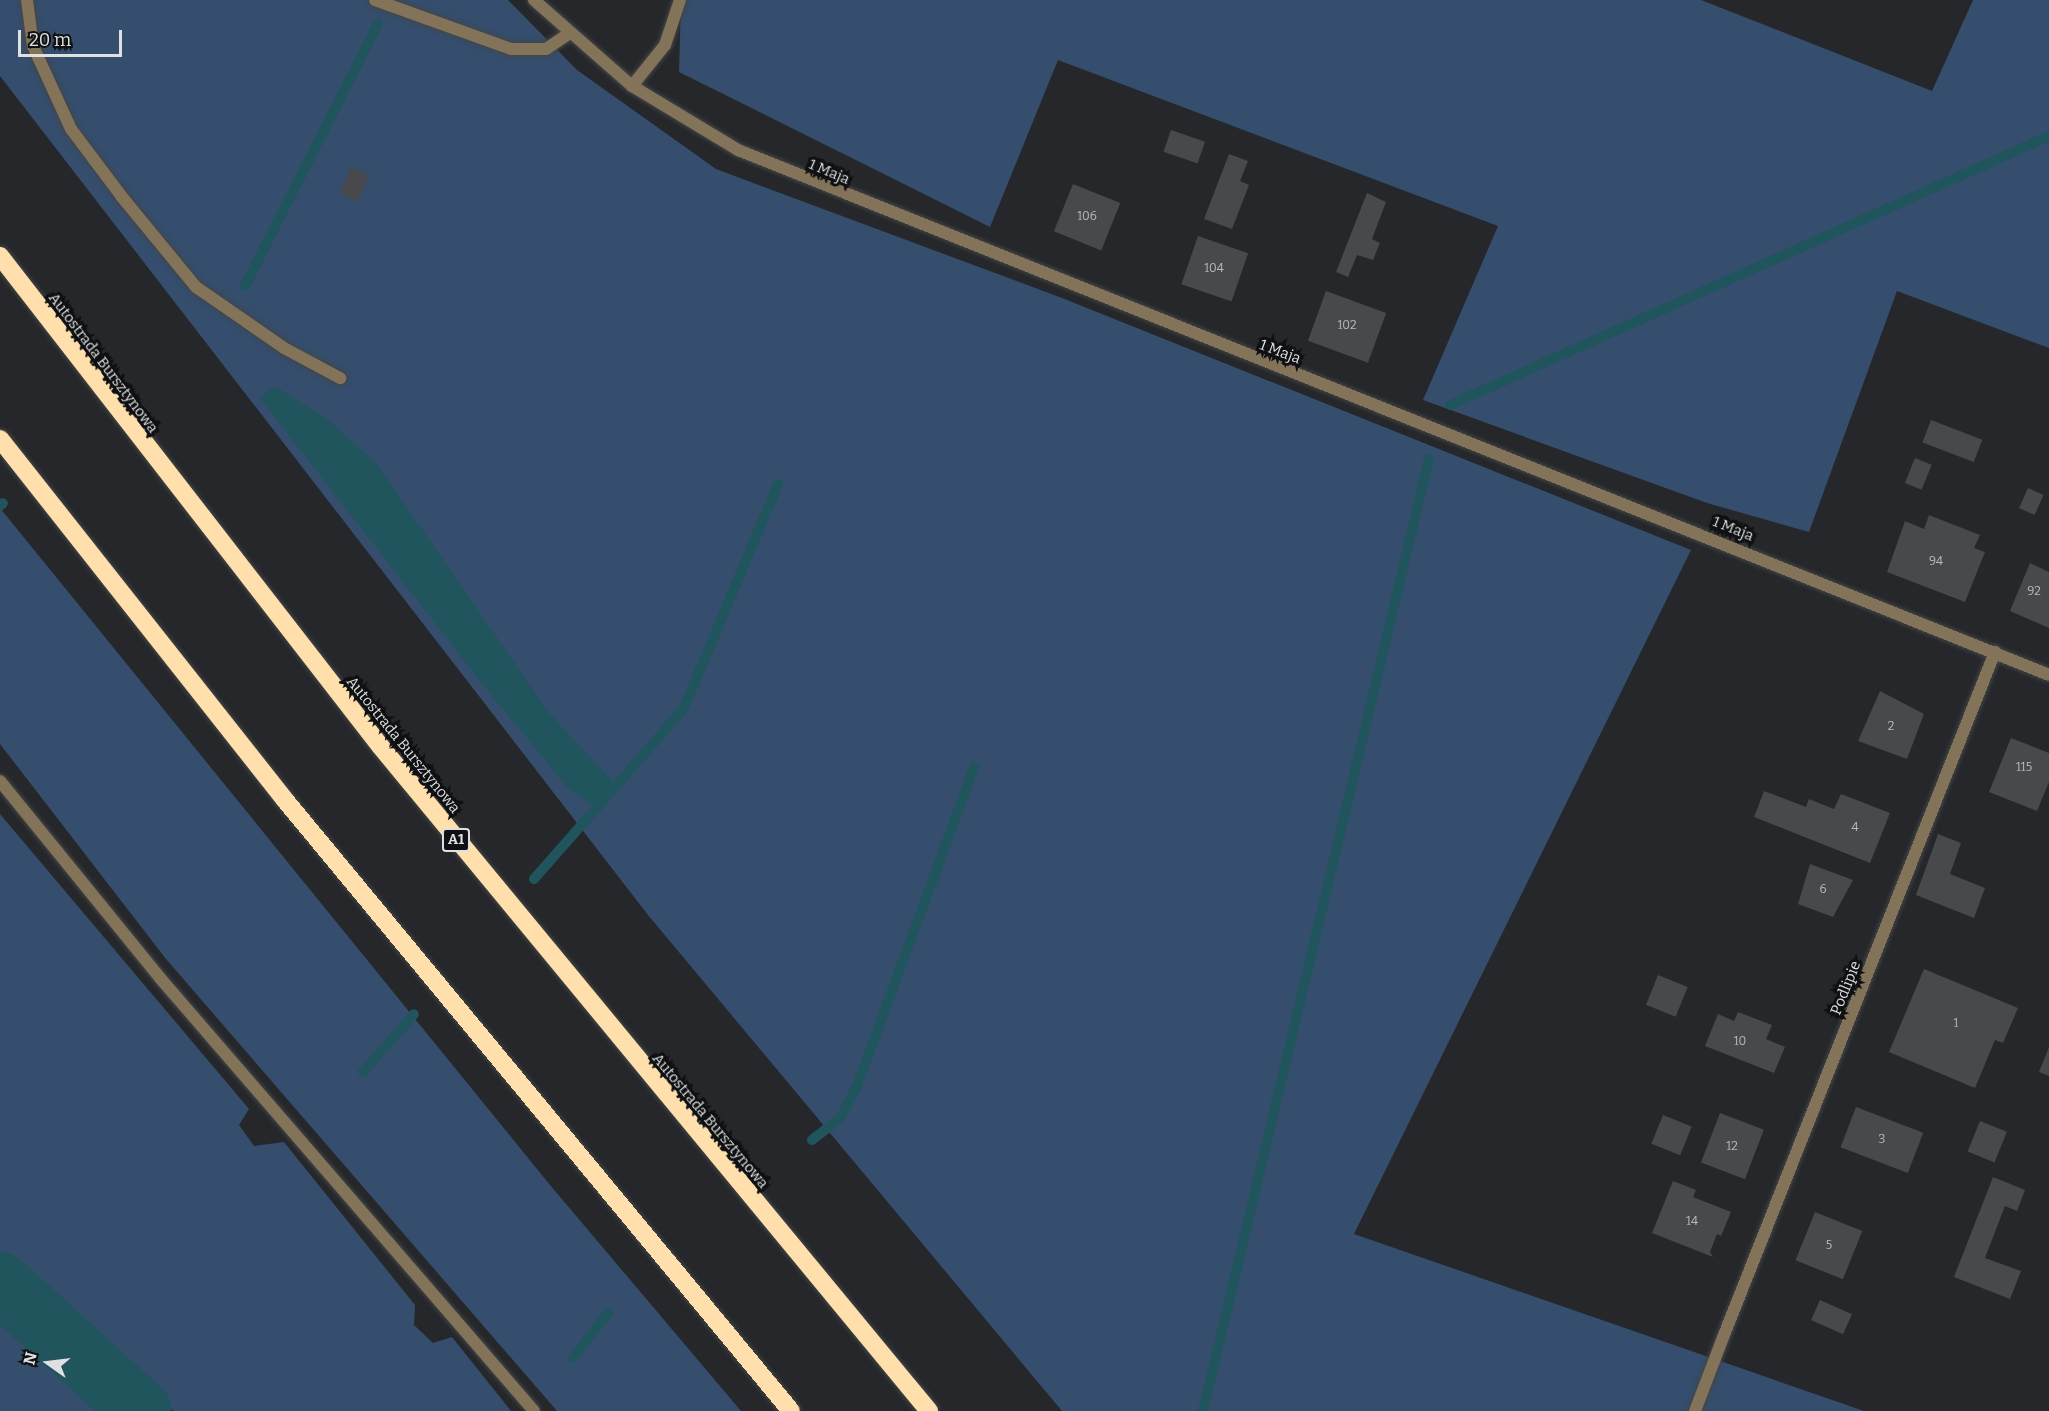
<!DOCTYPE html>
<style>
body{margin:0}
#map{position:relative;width:2049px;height:1411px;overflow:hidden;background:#25272a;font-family:Bitter,serif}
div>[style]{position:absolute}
.green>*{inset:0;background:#354e6d}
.water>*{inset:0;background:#21555d}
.stream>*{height:10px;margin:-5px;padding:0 5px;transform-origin:5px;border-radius:5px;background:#21555d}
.river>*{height:62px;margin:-31px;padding:0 31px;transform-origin:31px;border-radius:31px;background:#21555d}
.building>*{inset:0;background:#47494c;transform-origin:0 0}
.roads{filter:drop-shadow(0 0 2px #434547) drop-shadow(0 0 2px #434547)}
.lane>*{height:12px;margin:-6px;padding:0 6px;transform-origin:6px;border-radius:6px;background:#827359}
.street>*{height:12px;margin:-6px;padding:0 6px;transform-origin:6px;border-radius:6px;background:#827359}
.highway>*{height:18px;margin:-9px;padding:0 9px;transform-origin:9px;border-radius:9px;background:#ffe0ac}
span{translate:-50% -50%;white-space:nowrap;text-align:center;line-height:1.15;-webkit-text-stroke:6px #0f1011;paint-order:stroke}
.number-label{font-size:12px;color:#b9babc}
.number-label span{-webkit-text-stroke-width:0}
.shield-label span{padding:2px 4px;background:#0f1011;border:2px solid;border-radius:4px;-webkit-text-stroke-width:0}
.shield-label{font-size:14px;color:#dfe0e2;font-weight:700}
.street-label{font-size:15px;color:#dfe0e2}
.north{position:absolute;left:18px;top:1333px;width:60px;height:60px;-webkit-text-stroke:4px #0f1011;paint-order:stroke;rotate:284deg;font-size:16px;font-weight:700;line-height:24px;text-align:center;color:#dfe0e2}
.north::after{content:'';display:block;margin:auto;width:21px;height:27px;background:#dfe0e2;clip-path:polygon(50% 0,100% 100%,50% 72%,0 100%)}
.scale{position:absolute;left:18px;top:30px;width:104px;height:27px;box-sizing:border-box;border:3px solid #dfe0e2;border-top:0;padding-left:8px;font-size:18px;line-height:21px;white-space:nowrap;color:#dfe0e2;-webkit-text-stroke:4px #0f1011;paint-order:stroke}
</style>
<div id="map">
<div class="green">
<i style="clip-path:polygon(0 0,508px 0,577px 70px,716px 169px,1062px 298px,1691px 550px,1354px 1234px,1864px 1411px,1062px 1411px,648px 915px,0 76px)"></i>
<i style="clip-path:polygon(681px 0,1701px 0,1932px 91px,1973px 0,2049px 0,2049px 348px,1897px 291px,1809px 532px,1707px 503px,1423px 400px,1498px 226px,1058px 60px,990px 227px,679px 72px)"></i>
<i style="clip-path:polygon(0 508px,550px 1185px,741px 1411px,557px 1411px,166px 959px,0 744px)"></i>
<i style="clip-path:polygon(0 814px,249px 1109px,239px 1125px,254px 1146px,284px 1142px,415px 1305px,414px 1325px,433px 1343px,452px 1337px,511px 1411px,174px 1411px,0 1254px)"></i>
<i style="clip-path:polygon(0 1303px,119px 1411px,0 1411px)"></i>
</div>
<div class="water">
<i style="clip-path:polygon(276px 387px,329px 420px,377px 464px,549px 713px,618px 787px,598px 810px,568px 788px,484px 686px,259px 397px)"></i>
</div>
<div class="stream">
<i style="left:245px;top:286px;width:294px;rotate:-63.1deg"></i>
<i style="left:1450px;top:405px;width:657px;rotate:-24.18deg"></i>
<i style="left:0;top:506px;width:4px;rotate:-45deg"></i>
<i style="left:534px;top:879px;width:227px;rotate:-48.7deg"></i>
<i style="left:684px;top:708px;width:243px;rotate:-67.2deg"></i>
<i style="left:363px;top:1072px;width:77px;rotate:-48.7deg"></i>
<i style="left:812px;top:1140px;width:37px;rotate:-38deg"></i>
<i style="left:841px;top:1117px;width:38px;rotate:-63deg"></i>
<i style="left:858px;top:1083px;width:337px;rotate:-69.8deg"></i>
<i style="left:573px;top:1358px;width:57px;rotate:-52.1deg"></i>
<i style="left:1203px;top:1411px;width:978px;rotate:-76.65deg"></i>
</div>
<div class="river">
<i style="left:0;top:1283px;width:190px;rotate:42.2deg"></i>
</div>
<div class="building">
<i style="left:1171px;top:130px;width:36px;height:23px;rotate:19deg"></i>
<i style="clip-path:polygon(1229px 154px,1248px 161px,1240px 181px,1249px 185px,1232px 229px,1204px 219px)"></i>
<i style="left:351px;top:167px;width:20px;height:29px;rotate:24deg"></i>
<i style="left:1073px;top:184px;width:51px;height:51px;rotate:22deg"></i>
<i style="clip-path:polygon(1367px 193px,1386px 202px,1372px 239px,1380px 243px,1373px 260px,1357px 255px,1348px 277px,1336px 272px)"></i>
<i style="left:1198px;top:236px;width:53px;height:51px;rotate:19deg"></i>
<i style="left:1326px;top:291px;width:64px;height:53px;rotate:20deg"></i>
<i style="left:1931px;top:420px;width:55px;height:24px;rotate:21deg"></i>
<i style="left:1915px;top:458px;width:18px;height:27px;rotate:22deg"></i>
<i style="left:2028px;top:488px;width:17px;height:22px;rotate:24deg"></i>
<i style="clip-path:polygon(1929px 515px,1980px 535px,1974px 548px,1985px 552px,1965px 602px,1887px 572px,1905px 521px,1924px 529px)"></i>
<i style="clip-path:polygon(2030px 563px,2049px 572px,2049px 628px,2010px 611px)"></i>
<i style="clip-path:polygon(1880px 691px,1924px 714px,1907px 759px,1858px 741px)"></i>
<i style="clip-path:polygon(2011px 738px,2049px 753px,2049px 782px,2037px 811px,1989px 792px)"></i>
<i style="clip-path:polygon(1764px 791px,1806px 807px,1809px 799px,1834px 809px,1841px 794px,1890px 813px,1870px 863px,1754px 817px)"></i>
<i style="clip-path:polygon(1938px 834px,1961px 843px,1950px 874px,1985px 888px,1974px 918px,1916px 895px)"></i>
<i style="clip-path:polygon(1810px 864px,1853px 880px,1833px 917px,1798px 904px)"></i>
<i style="clip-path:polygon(1924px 969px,2018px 1008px,2003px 1043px,1995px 1040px,1975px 1088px,1889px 1052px)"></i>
<i style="left:1658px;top:975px;width:32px;height:32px;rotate:22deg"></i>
<i style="clip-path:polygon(1738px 1012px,1772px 1025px,1766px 1039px,1785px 1047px,1774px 1073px,1705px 1046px,1718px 1014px,1734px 1021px)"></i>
<i style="clip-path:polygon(2049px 1047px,2049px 1076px,2039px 1072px)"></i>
<i style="left:1856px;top:1107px;width:72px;height:43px;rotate:21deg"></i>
<i style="left:1720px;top:1113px;width:47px;height:53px;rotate:21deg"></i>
<i style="left:1663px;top:1115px;width:31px;height:31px;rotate:22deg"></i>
<i style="left:1980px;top:1121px;width:29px;height:33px;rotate:22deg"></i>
<i style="clip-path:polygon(1993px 1177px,2025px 1190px,2017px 1211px,2005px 1206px,1985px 1258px,2021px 1271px,2010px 1299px,1954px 1277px)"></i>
<i style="clip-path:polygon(1673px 1181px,1696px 1190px,1693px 1197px,1731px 1212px,1721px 1236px,1717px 1234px,1710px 1252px,1713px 1257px,1652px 1233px)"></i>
<i style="left:1815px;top:1212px;width:51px;height:52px;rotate:22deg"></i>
<i style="left:1820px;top:1300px;width:35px;height:22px;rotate:24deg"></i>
</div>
<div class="roads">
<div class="lane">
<i style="left:27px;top:0;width:46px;rotate:82.6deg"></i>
<i style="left:33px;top:46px;width:91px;rotate:65.4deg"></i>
<i style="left:71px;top:129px;width:85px;rotate:53.1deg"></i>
<i style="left:122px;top:197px;width:117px;rotate:50.6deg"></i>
<i style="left:196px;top:287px;width:107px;rotate:34.7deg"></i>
<i style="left:284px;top:348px;width:64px;rotate:28.2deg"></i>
<i style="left:375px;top:0;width:145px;rotate:19.8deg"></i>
<i style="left:511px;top:49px;width:35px"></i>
<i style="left:546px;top:49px;width:27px;rotate:-34deg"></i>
<i style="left:632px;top:86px;width:53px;rotate:-51.2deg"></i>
<i style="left:665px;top:45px;width:47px;rotate:-71.6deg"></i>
<i style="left:0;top:781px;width:254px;rotate:50.9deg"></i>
<i style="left:160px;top:978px;width:572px;rotate:49.18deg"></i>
<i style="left:1695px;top:1411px;width:81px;rotate:-69.1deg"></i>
</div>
<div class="street">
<i style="left:534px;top:0;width:130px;rotate:41.3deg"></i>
<i style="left:632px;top:86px;width:124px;rotate:31.1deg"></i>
<i style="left:738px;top:150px;width:1412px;rotate:21.82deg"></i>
<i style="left:1724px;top:1335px;width:735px;rotate:-68.36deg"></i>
</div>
<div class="highway">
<i style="left:0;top:256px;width:621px;rotate:52.19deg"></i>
<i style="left:381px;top:747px;width:861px;rotate:50.47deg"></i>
<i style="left:0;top:439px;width:460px;rotate:51.7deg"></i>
<i style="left:285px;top:800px;width:793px;rotate:50.37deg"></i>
</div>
</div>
<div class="number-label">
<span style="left:1087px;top:217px">106</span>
<span style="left:1214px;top:269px">104</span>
<span style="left:1347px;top:326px">102</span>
<span style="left:1936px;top:562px">94</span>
<span style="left:2034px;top:592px">92</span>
<span style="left:1891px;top:727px">2</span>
<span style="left:2024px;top:768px">115</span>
<span style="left:1855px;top:828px">4</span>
<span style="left:1823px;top:890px">6</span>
<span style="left:1956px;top:1024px">1</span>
<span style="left:1740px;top:1042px">10</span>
<span style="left:1882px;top:1140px">3</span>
<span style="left:1732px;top:1147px">12</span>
<span style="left:1692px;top:1222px">14</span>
<span style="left:1829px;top:1246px">5</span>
</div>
<div class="shield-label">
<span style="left:456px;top:840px">A1</span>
</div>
<div class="street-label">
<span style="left:829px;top:172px;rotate:23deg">1 Maja</span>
<span style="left:1280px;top:352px;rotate:21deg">1 Maja</span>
<span style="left:103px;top:363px;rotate:53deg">Autostrada Bursztynowa</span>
<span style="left:1733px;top:529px;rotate:22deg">1 Maja</span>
<span style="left:403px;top:745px;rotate:51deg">Autostrada Bursztynowa</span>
<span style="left:1846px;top:988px;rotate:-68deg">Podlipie</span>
<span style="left:710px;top:1121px;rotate:50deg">Autostrada Bursztynowa</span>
</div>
<div class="north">N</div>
<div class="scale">20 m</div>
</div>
